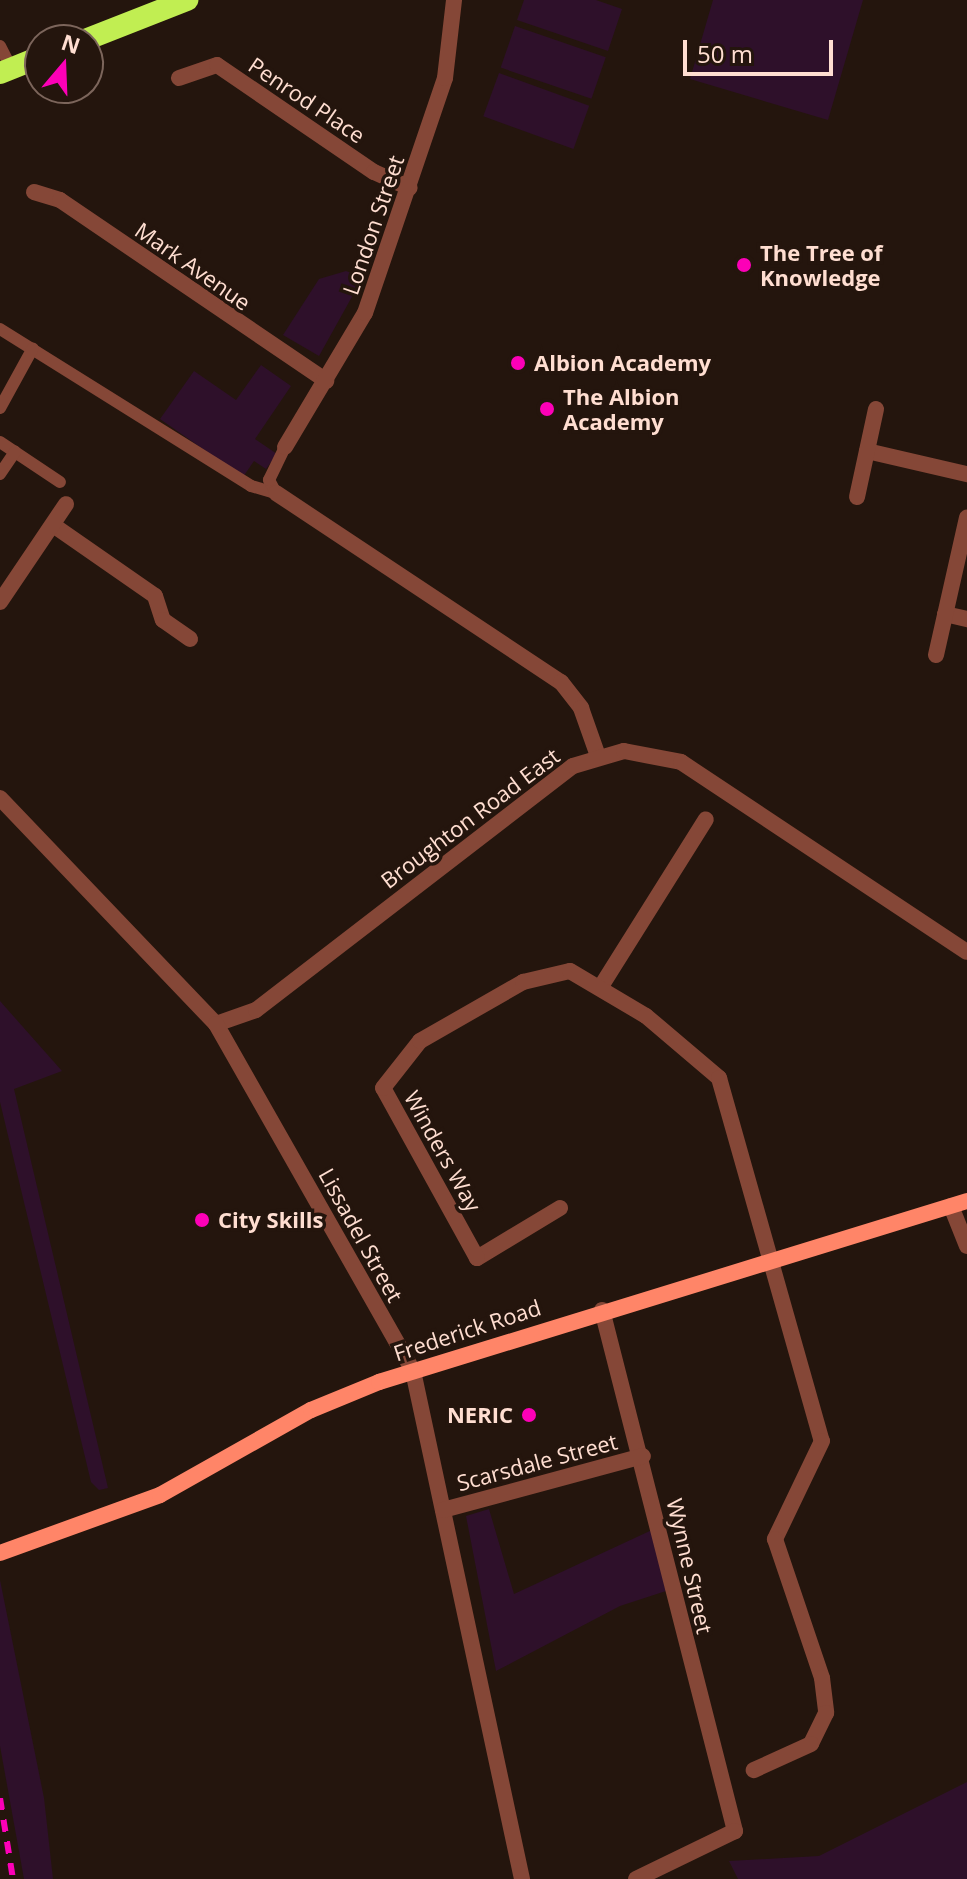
<!DOCTYPE html>
<style>
body{margin:0}
#map{position:relative;width:967px;height:1879px;overflow:hidden;background:#24150d;font-family:"Open Sans",sans-serif}
div>[style]{position:absolute}
.green>*{inset:0;background:#2e102a;transform-origin:0 0}
.pedestrian>*{height:12px;margin:-6px;padding:0 6px;transform-origin:6px;border-radius:6px;background:#854737}
.minor>*{height:16px;margin:-8px;padding:0 8px;transform-origin:8px;border-radius:8px;background:#854737}
.tertiary>*{height:16px;margin:-8px;padding:0 8px;transform-origin:8px;border-radius:8px;background:#854737}
.secondary>*{height:16px;margin:-8px;padding:0 8px;transform-origin:8px;border-radius:8px;background:#ff8568}
.trunk>*{height:22px;margin:-11px;padding:0 11px;transform-origin:11px;border-radius:11px;background:#c1ee52}
.rail>*{height:6px;margin-top:-3px;transform-origin:0;background:repeating-linear-gradient(90deg,#fc00b7 0 12px,transparent 0 22px)}
.dots>*{width:22px;height:22px;translate:-50% -50%;box-sizing:border-box;border:4px solid #24150d;border-radius:50%}
span{translate:-50% -50%;white-space:nowrap;text-align:center;line-height:1.15;-webkit-text-stroke:7px #24150d;paint-order:stroke}
.street-label{font-size:22px;color:#ffded1}
.poi-label{font-size:22px;color:#ffded1;font-weight:700}
.left{translate:0 -50%;text-align:left}
.right{translate:-100% -50%;text-align:right}
.north{position:absolute;left:24px;top:24px;width:80px;height:80px;box-sizing:border-box;background:#24150d;border:2px solid #7c655b;border-radius:50%;rotate:19deg;font-size:22px;font-weight:700;line-height:32px;text-align:center;color:#ffded1}
.north::after{content:'';display:block;margin:auto;width:28px;height:36px;background:#fc00b7;clip-path:polygon(50% 0,100% 100%,50% 72%,0 100%)}
.scale{position:absolute;left:683px;top:40px;width:150px;height:36px;box-sizing:border-box;border:4px solid #ffded1;border-top:0;padding-left:10px;font-size:24px;line-height:28px;white-space:nowrap;color:#ffded1;-webkit-text-stroke:6px #24150d;paint-order:stroke}
</style>
<div id="map">
<div class="green">
<i style="clip-path:polygon(524px 0,596px 0,622px 9px,608px 51px,517px 20px)"></i>
<i style="clip-path:polygon(713px 0,863px 0,828px 120px,690px 79px)"></i>
<i style="left:515px;top:26px;width:96px;height:44px;rotate:19deg"></i>
<i style="left:499px;top:73px;width:96px;height:46px;rotate:20deg"></i>
<i style="clip-path:polygon(346px 271px,363px 277px,319px 356px,283px 335px,319px 279px)"></i>
<i style="clip-path:polygon(261px 365px,291px 386px,255px 439px,277px 454px,266px 469px,254px 461px,243px 477px,160px 419px,194px 371px,236px 400px)"></i>
<i style="clip-path:polygon(0 1001px,62px 1071px,14px 1089px,108px 1488px,99px 1490px,91px 1482px,0 1102px)"></i>
<i style="clip-path:polygon(489px 1509px,514px 1594px,652px 1530px,666px 1591px,620px 1606px,496px 1671px,466px 1516px)"></i>
<i style="clip-path:polygon(0 1580px,44px 1798px,53px 1879px,24px 1879px,0 1746px)"></i>
<i style="clip-path:polygon(967px 1782px,967px 1879px,738px 1879px,729px 1861px,819px 1856px)"></i>
</div>
<div class="pedestrian">
<i style="left:0;top:46px;width:25px;rotate:63deg"></i>
<i style="left:0;top:329px;width:296px;rotate:32deg"></i>
<i style="left:251px;top:486px;width:26px;rotate:16deg"></i>
<i style="left:276px;top:493px;width:15px;rotate:-118deg"></i>
<i style="left:269px;top:480px;width:37px;rotate:-64deg"></i>
<i style="left:0;top:408px;width:68px;rotate:-61.2deg"></i>
<i style="left:0;top:442px;width:72px;rotate:33.7deg"></i>
<i style="left:0;top:474px;width:27px;rotate:-56deg"></i>
</div>
<div class="minor">
<i style="left:179px;top:78px;width:40px;rotate:-18.9deg"></i>
<i style="left:217px;top:65px;width:190px;rotate:34.3deg"></i>
<i style="left:374px;top:172px;width:39px;rotate:24deg"></i>
<i style="left:34px;top:192px;width:27px;rotate:17deg"></i>
<i style="left:60px;top:200px;width:322px;rotate:34.2deg"></i>
<i style="left:285px;top:447px;width:156px;rotate:-59.2deg"></i>
<i style="left:365px;top:313px;width:248px;rotate:-71.2deg"></i>
<i style="left:445px;top:78px;width:79px;rotate:-83.4deg"></i>
<i style="left:867px;top:451px;width:103px;rotate:13deg"></i>
<i style="left:276px;top:493px;width:342px;rotate:33.6deg"></i>
<i style="left:561px;top:682px;width:33px;rotate:52deg"></i>
<i style="left:581px;top:708px;width:51px;rotate:70.5deg"></i>
<i style="left:857px;top:497px;width:90px;rotate:-77.8deg"></i>
<i style="left:53px;top:525px;width:124px;rotate:34.8deg"></i>
<i style="left:155px;top:596px;width:25px;rotate:72deg"></i>
<i style="left:163px;top:620px;width:33px;rotate:35deg"></i>
<i style="left:0;top:602px;width:118px;rotate:-56deg"></i>
<i style="left:945px;top:614px;width:23px;rotate:13deg"></i>
<i style="left:936px;top:655px;width:141px;rotate:-77.3deg"></i>
<i style="left:600px;top:988px;width:199px;rotate:-57.9deg"></i>
<i style="left:216px;top:1024px;width:42px;rotate:-19.3deg"></i>
<i style="left:256px;top:1010px;width:400px;rotate:-37.6deg"></i>
<i style="left:573px;top:766px;width:53px;rotate:-16.4deg"></i>
<i style="left:624px;top:751px;width:58px;rotate:10.9deg"></i>
<i style="left:681px;top:762px;width:343px;rotate:33.6deg"></i>
<i style="left:951px;top:1206px;width:43px;rotate:68.2deg"></i>
<i style="left:560px;top:1208px;width:97px;rotate:148.9deg"></i>
<i style="left:477px;top:1258px;width:194px;rotate:-118.9deg"></i>
<i style="left:383px;top:1088px;width:60px;rotate:-51.8deg"></i>
<i style="left:420px;top:1041px;width:119px;rotate:-29.8deg"></i>
<i style="left:523px;top:982px;width:48px;rotate:-13.2deg"></i>
<i style="left:570px;top:971px;width:88px;rotate:30.6deg"></i>
<i style="left:646px;top:1016px;width:96px;rotate:40.3deg"></i>
<i style="left:719px;top:1078px;width:377px;rotate:74.2deg"></i>
<i style="left:822px;top:1441px;width:109px;rotate:115.6deg"></i>
<i style="left:775px;top:1539px;width:147px;rotate:71.3deg"></i>
<i style="left:822px;top:1678px;width:35px;rotate:83deg"></i>
<i style="left:826px;top:1713px;width:34px;rotate:116deg"></i>
<i style="left:811px;top:1744px;width:63px;rotate:155.5deg"></i>
<i style="left:602px;top:1310px;width:538px;rotate:75.68deg"></i>
<i style="left:735px;top:1831px;width:110px;rotate:154.1deg"></i>
<i style="left:413px;top:1371px;width:520px;rotate:77.89deg"></i>
<i style="left:443px;top:1510px;width:207px;rotate:-15.1deg"></i>
</div>
<div class="tertiary">
<i style="left:0;top:798px;width:313px;rotate:46.3deg"></i>
<i style="left:216px;top:1024px;width:399px;rotate:60.4deg"></i>
</div>
<div class="secondary">
<i style="left:0;top:1553px;width:170px;rotate:-19.9deg"></i>
<i style="left:160px;top:1495px;width:173px;rotate:-29.4deg"></i>
<i style="left:311px;top:1410px;width:74px;rotate:-22.4deg"></i>
<i style="left:379px;top:1382px;width:615px;rotate:-17.11deg"></i>
</div>
<div class="trunk">
<i style="left:85px;top:40px;width:110px;rotate:-21.4deg"></i>
<i style="left:0;top:73px;width:43px;rotate:-21.8deg"></i>
</div>
<div class="rail">
<i style="left:0;top:1798px;width:82px;rotate:80.9deg"></i>
</div>
<div class="dots">
<i style="left:744px;top:265px;background:#fc00b7"></i>
<i style="left:518px;top:363px;background:#fc00b7"></i>
<i style="left:547px;top:409px;background:#fc00b7"></i>
<i style="left:202px;top:1220px;background:#fc00b7"></i>
<i style="left:529px;top:1415px;background:#fc00b7"></i>
</div>
<div class="street-label">
<span style="left:307px;top:100px;rotate:34deg">Penrod Place</span>
<span style="left:373px;top:225px;rotate:-71deg">London Street</span>
<span style="left:193px;top:266px;rotate:35deg">Mark Avenue</span>
<span style="left:470px;top:818px;rotate:-37deg">Broughton Road East</span>
<span style="left:443px;top:1151px;rotate:61deg">Winders Way</span>
<span style="left:361px;top:1235px;rotate:61deg">Lissadel Street</span>
<span style="left:467px;top:1330px;rotate:-18deg">Frederick Road</span>
<span style="left:537px;top:1462px;rotate:-15deg">Scarsdale Street</span>
<span style="left:690px;top:1566px;rotate:77deg">Wynne Street</span>
</div>
<div class="poi-label">
<span class="left" style="left:760px;top:265px">The Tree of<br>Knowledge</span>
<span class="left" style="left:534px;top:363px">Albion Academy</span>
<span class="left" style="left:563px;top:409px">The Albion<br>Academy</span>
<span class="left" style="left:218px;top:1220px">City Skills</span>
<span class="right" style="left:513px;top:1415px">NERIC</span>
</div>
<div class="north">N</div>
<div class="scale">50 m</div>
</div>
